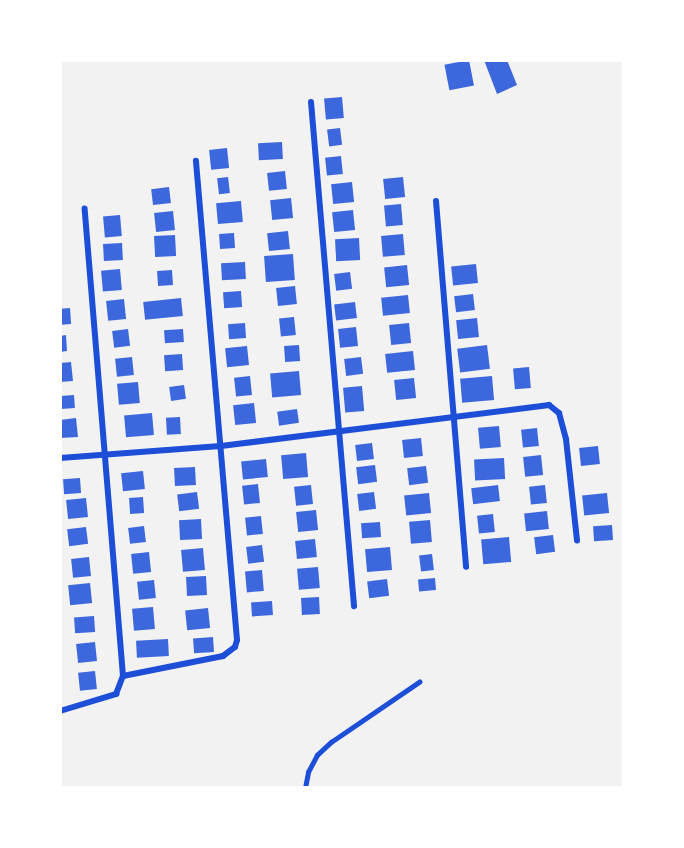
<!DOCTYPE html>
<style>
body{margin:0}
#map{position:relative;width:684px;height:848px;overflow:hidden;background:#f2f2f2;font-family:"PT Sans",sans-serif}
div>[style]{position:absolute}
.building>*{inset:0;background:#3d67dc;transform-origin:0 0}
.service>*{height:4.5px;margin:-2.25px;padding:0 2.25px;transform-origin:2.25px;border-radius:2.25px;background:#1d4ed8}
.minor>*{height:6px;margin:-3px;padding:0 3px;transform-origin:3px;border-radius:3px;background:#1d4ed8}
span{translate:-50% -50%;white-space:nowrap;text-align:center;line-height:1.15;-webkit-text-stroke:4.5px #fff;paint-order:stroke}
.frame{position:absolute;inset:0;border:62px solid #fff;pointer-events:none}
</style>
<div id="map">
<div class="building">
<i style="left:469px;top:60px;width:26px;height:25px;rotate:79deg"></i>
<i style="clip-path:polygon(484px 60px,507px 60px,517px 85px,497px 94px)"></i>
<i style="left:342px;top:97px;width:21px;height:18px;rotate:85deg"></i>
<i style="left:340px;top:128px;width:17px;height:13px;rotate:83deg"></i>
<i style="left:282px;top:142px;width:17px;height:24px;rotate:87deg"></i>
<i style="left:227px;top:148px;width:20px;height:18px;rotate:84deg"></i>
<i style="left:341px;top:156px;width:18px;height:16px;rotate:84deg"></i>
<i style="left:285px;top:171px;width:18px;height:18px;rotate:84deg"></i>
<i style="left:228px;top:177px;width:16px;height:11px;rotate:83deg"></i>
<i style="left:403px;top:177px;width:20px;height:20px;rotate:84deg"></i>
<i style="left:352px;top:182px;width:20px;height:21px;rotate:84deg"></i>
<i style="left:169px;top:187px;width:16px;height:18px;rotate:83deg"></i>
<i style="left:291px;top:198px;width:20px;height:21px;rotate:84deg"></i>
<i style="left:241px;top:201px;width:21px;height:25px;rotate:85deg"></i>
<i style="left:401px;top:204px;width:21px;height:17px;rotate:85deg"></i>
<i style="left:353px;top:210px;width:20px;height:21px;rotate:84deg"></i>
<i style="left:173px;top:211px;width:19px;height:19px;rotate:84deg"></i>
<i style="left:120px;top:215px;width:21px;height:17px;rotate:85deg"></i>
<i style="left:288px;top:231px;width:18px;height:21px;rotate:84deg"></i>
<i style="left:234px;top:233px;width:15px;height:15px;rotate:86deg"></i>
<i style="left:403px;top:234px;width:21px;height:22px;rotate:85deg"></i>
<i style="left:175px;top:235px;width:21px;height:21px;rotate:87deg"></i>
<i style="left:359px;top:238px;width:22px;height:24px;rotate:87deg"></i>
<i style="left:122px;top:243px;width:17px;height:19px;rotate:87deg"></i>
<i style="left:293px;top:254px;width:26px;height:29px;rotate:86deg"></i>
<i style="left:245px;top:262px;width:17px;height:24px;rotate:87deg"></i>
<i style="left:476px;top:264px;width:19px;height:25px;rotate:84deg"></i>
<i style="left:407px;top:265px;width:20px;height:23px;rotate:84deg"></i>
<i style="left:120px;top:269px;width:21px;height:19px;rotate:85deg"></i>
<i style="left:172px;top:270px;width:15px;height:15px;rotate:86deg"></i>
<i style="left:350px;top:272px;width:17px;height:16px;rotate:83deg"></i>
<i style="left:295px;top:286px;width:18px;height:19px;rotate:84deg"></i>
<i style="left:241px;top:291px;width:16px;height:18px;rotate:86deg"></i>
<i style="left:473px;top:294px;width:16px;height:19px;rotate:83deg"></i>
<i style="left:408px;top:295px;width:18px;height:27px;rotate:84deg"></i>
<i style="left:181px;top:298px;width:18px;height:38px;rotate:84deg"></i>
<i style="left:124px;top:299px;width:20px;height:18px;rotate:84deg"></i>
<i style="left:355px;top:302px;width:16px;height:21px;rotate:83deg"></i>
<i style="left:70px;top:308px;width:16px;height:10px;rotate:86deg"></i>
<i style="left:294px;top:317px;width:18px;height:15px;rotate:84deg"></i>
<i style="left:477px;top:318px;width:19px;height:21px;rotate:84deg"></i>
<i style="left:245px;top:323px;width:15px;height:17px;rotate:86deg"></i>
<i style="left:409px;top:323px;width:20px;height:20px;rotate:84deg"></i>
<i style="left:356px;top:327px;width:19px;height:18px;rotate:84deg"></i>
<i style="left:128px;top:329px;width:17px;height:16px;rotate:83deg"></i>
<i style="left:183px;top:329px;width:13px;height:19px;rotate:86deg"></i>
<i style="clip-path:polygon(66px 335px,67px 351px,60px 352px,60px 336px)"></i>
<i style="left:299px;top:345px;width:16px;height:15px;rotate:86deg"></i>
<i style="left:487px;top:345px;width:24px;height:30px;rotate:83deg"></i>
<i style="left:247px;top:346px;width:19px;height:22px;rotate:84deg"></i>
<i style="left:413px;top:351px;width:19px;height:28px;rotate:84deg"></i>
<i style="left:182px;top:354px;width:16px;height:18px;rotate:86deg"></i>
<i style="left:132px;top:357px;width:18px;height:17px;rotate:84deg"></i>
<i style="left:361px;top:357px;width:17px;height:17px;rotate:83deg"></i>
<i style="clip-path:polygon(71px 362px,73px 381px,60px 382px,60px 363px)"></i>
<i style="left:529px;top:367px;width:21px;height:16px;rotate:85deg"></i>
<i style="left:299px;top:371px;width:24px;height:29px;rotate:85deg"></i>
<i style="left:250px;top:376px;width:19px;height:16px;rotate:84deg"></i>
<i style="left:492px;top:376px;width:24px;height:32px;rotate:85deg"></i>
<i style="left:414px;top:378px;width:20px;height:20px;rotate:84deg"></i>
<i style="left:138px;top:382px;width:21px;height:21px;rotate:85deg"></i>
<i style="left:184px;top:385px;width:14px;height:15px;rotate:82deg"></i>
<i style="left:362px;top:386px;width:25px;height:19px;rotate:85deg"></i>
<i style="left:74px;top:395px;width:13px;height:14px;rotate:86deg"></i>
<i style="left:254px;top:403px;width:20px;height:21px;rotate:84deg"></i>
<i style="left:297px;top:409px;width:14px;height:20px;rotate:82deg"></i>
<i style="left:152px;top:413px;width:22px;height:28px;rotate:85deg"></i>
<i style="left:180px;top:417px;width:17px;height:14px;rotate:87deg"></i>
<i style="clip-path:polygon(76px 418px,78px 437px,60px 438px,60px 420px)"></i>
<i style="left:499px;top:426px;width:21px;height:21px;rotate:85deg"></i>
<i style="left:537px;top:428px;width:18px;height:16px;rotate:84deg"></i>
<i style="left:421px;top:438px;width:18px;height:19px;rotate:84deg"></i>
<i style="left:372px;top:443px;width:16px;height:17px;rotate:83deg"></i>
<i style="left:598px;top:446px;width:18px;height:19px;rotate:84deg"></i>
<i style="left:306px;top:453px;width:24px;height:25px;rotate:85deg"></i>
<i style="left:541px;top:455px;width:20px;height:18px;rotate:84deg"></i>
<i style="left:504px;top:458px;width:21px;height:30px;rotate:87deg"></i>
<i style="left:266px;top:459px;width:18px;height:25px;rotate:84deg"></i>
<i style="left:375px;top:465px;width:17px;height:19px;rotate:83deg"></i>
<i style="left:426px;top:466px;width:17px;height:19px;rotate:83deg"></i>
<i style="left:195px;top:467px;width:18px;height:21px;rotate:87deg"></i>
<i style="left:143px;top:471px;width:18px;height:22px;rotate:84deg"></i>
<i style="left:80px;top:478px;width:15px;height:17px;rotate:86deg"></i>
<i style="left:258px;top:484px;width:19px;height:16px;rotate:84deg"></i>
<i style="left:311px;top:485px;width:19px;height:17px;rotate:84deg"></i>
<i style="left:498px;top:485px;width:16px;height:27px;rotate:83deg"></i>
<i style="left:545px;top:485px;width:18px;height:16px;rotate:84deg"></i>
<i style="left:197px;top:492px;width:17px;height:20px;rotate:83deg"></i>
<i style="left:374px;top:492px;width:17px;height:17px;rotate:83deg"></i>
<i style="left:429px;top:493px;width:20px;height:25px;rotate:84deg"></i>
<i style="left:607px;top:493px;width:20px;height:25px;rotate:84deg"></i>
<i style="left:143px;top:497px;width:16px;height:14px;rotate:86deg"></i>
<i style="left:86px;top:498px;width:19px;height:20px;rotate:84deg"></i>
<i style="left:316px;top:510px;width:20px;height:20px;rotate:84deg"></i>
<i style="left:547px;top:511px;width:18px;height:23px;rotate:84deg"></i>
<i style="left:493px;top:514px;width:18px;height:16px;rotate:84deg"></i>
<i style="left:261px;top:516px;width:18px;height:16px;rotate:84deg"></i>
<i style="left:201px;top:519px;width:20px;height:22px;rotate:87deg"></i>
<i style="left:430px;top:520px;width:22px;height:21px;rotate:85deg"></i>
<i style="left:380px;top:522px;width:15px;height:19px;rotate:86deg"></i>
<i style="left:612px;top:525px;width:15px;height:19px;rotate:86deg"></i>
<i style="left:144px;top:526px;width:16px;height:16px;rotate:83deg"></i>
<i style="left:86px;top:527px;width:17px;height:19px;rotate:83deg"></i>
<i style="left:553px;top:535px;width:17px;height:19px;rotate:83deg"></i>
<i style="left:509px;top:537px;width:25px;height:28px;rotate:85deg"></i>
<i style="left:315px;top:539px;width:18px;height:20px;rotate:84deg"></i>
<i style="left:262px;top:545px;width:17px;height:16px;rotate:83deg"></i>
<i style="left:390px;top:547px;width:23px;height:25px;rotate:85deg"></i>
<i style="left:203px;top:548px;width:22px;height:22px;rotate:85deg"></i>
<i style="left:149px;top:552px;width:20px;height:18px;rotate:84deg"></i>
<i style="left:432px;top:554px;width:16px;height:13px;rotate:83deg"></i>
<i style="left:89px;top:557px;width:19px;height:18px;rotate:84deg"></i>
<i style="left:318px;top:567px;width:21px;height:21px;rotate:85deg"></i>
<i style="left:262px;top:570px;width:21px;height:17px;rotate:85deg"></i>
<i style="left:206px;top:576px;width:19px;height:20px;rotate:87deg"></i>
<i style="left:435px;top:578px;width:12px;height:17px;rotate:85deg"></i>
<i style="left:387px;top:579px;width:17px;height:20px;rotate:83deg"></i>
<i style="left:154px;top:580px;width:18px;height:17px;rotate:84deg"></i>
<i style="left:90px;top:583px;width:20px;height:22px;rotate:84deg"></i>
<i style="left:319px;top:597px;width:17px;height:18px;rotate:87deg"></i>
<i style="left:272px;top:601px;width:14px;height:21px;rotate:86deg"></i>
<i style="left:153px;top:607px;width:22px;height:21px;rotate:85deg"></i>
<i style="left:208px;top:608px;width:20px;height:23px;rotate:84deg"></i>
<i style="left:94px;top:616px;width:16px;height:20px;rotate:86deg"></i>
<i style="left:213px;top:637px;width:15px;height:20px;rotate:86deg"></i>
<i style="left:168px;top:639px;width:17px;height:32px;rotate:87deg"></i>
<i style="left:95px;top:642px;width:19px;height:19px;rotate:84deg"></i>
<i style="left:95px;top:671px;width:18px;height:17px;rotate:84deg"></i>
</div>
<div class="service">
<i style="left:305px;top:788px;width:16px;rotate:-79deg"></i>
<i style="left:308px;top:772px;width:19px;rotate:-62deg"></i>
<i style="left:317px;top:755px;width:19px;rotate:-43deg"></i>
<i style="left:331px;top:742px;width:107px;rotate:-34.3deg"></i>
</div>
<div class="minor">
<i style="left:311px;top:102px;width:506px;rotate:85.12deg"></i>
<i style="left:436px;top:201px;width:367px;rotate:85.3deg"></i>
<i style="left:60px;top:458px;width:161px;rotate:-4.3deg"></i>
<i style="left:221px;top:446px;width:331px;rotate:-7.1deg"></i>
<i style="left:549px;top:405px;width:13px;rotate:39deg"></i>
<i style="left:559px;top:413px;width:27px;rotate:75deg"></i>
<i style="left:566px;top:439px;width:102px;rotate:83.8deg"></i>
<i style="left:123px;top:676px;width:102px;rotate:-11.3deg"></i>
<i style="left:223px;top:656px;width:15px;rotate:-37deg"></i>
<i style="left:235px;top:647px;width:7px;rotate:-74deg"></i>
<i style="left:237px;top:640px;width:481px;rotate:-94.9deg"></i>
<i style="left:60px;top:711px;width:59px;rotate:-16.9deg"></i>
<i style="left:116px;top:694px;width:19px;rotate:-69deg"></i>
<i style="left:123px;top:676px;width:469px;rotate:-94.7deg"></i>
</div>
<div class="frame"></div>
</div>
